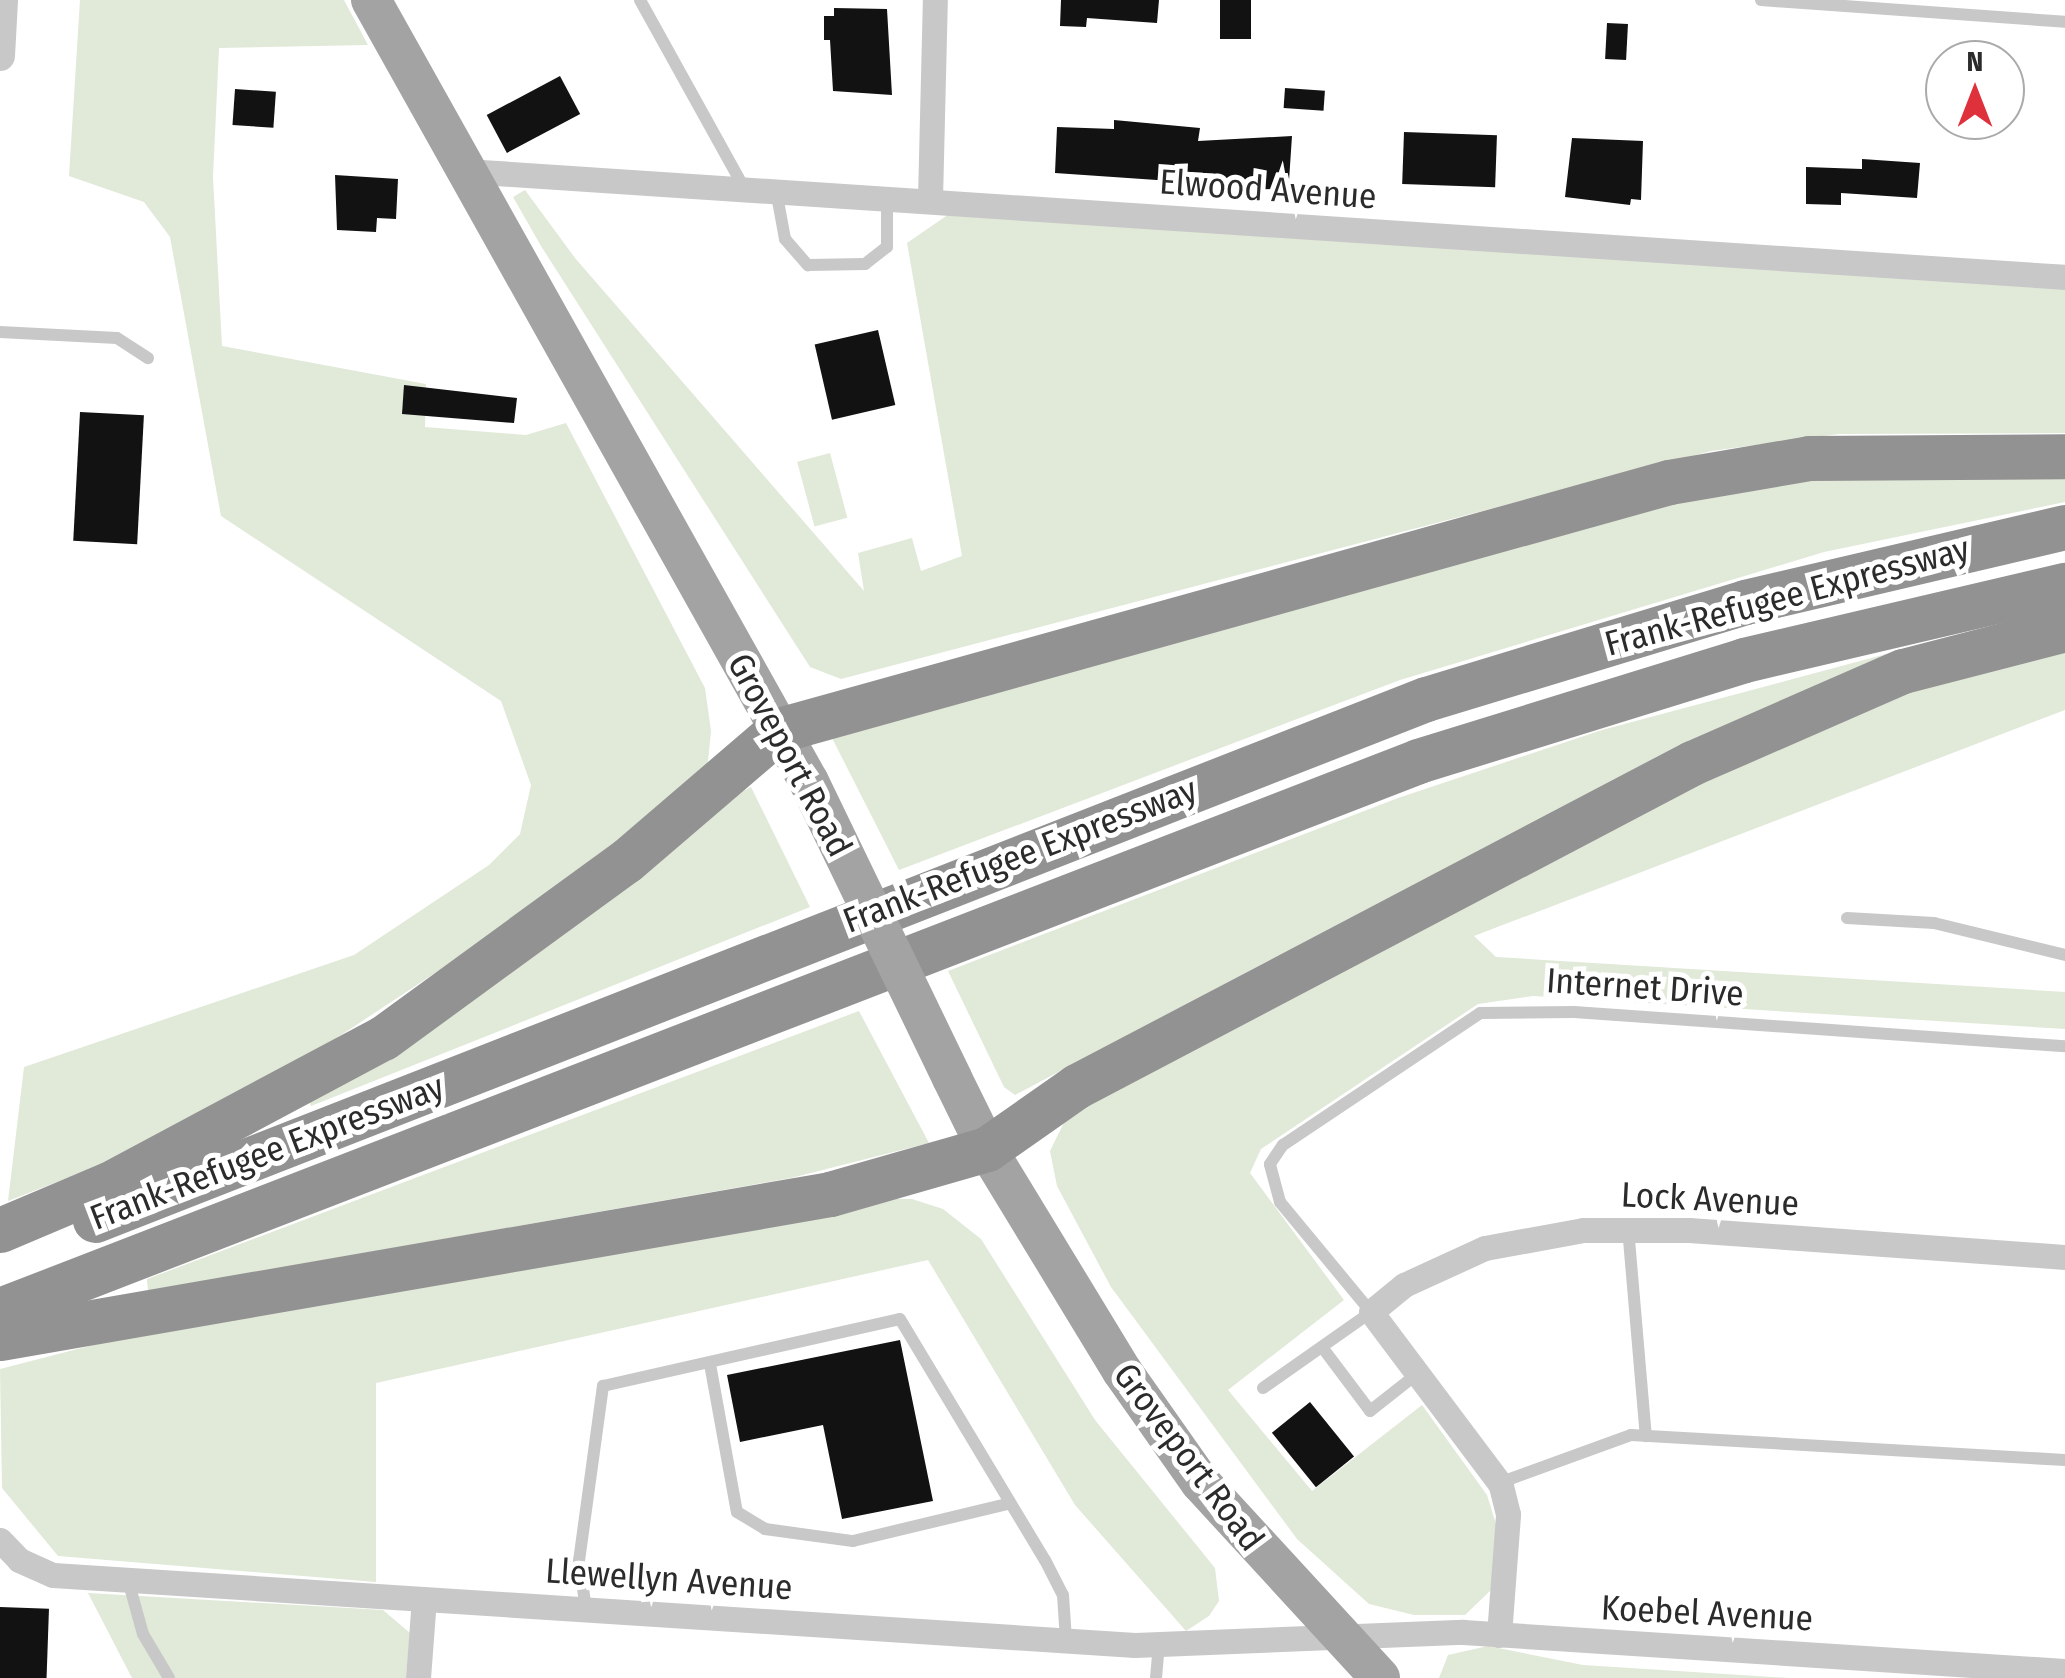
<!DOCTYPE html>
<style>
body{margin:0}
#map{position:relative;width:2065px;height:1678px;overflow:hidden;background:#fff;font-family:"Fira Sans Condensed",sans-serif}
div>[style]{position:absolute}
.green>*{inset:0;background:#e1e9d9;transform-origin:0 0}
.building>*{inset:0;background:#121212;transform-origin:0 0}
.service>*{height:12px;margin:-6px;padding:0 6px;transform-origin:6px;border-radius:6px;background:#c8c8c8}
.minor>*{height:25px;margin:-12.5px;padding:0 12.5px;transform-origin:12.5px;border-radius:12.5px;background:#c8c8c8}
.tertiary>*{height:30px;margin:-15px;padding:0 15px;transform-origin:15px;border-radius:15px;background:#c8c8c8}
.primary>*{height:40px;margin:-20px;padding:0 20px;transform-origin:20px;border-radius:20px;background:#a3a3a3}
.motorway>*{height:45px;margin:-22.5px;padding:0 22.5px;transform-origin:22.5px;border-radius:22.5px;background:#929292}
.primary-bridge>*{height:40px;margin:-20px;padding:0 20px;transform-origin:20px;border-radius:20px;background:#a3a3a3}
span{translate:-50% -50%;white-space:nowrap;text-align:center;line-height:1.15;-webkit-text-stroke:10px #fff;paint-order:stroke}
.street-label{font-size:35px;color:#2b2b2b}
.north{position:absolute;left:1925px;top:40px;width:100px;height:100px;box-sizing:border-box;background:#fff;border:2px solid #aaa;border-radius:50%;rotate:0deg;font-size:28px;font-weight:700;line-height:40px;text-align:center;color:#2b2b2b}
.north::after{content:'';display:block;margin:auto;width:35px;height:45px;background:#df313c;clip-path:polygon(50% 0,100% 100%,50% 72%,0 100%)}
</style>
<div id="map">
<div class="green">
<i style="clip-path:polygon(80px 0,344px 0,368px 45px,219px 48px,213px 177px,222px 346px,426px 384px,425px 427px,526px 435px,566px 423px,705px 688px,711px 731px,708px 762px,670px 803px,488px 938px,329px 1043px,126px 1155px,8px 1201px,24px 1067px,354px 955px,489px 865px,520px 834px,531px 785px,501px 701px,221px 516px,170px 237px,144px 202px,69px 176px)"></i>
<i style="clip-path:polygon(525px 190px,575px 258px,864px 591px,858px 553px,912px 538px,921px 571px,962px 556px,907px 243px,952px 212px,2065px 287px,2065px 433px,1839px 434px,1711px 451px,841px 679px,810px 667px,541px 246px,513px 197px)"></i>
<i style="left:830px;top:453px;width:67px;height:34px;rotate:75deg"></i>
<i style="clip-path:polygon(2065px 470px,2065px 502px,1824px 552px,1400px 680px,899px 870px,831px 736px,1736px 484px,1877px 471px)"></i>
<i style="clip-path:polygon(1946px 638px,1266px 962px,1015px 1095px,1004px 1087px,948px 971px,1398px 798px,1602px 730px)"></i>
<i style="clip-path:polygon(2065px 646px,2065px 710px,1474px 936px,1496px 957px,2065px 992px,2065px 1029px,1533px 996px,1478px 1004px,1261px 1149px,1250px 1173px,1344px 1300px,1228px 1390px,1312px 1491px,1422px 1405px,1487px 1495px,1496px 1524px,1491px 1590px,1465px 1615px,1414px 1615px,1369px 1604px,1297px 1539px,1111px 1287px,1057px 1186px,1050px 1151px,1075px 1100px,1390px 936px,1848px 710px)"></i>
<i style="clip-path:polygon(751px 787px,810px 907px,311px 1106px,306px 1094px,719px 803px)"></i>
<i style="clip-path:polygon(859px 1011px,929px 1143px,791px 1178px,148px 1291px,147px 1279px)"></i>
<i style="clip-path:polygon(866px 1199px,912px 1199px,943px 1209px,981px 1239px,1095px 1420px,1215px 1568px,1219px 1601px,1209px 1616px,1186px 1631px,1075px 1505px,928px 1260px,376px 1383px,376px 1582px,58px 1556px,2px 1488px,0 1369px,225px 1311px)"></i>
<i style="clip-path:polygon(88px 1593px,383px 1610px,410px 1633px,406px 1678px,132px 1678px)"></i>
<i style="clip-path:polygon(1488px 1646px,1583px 1665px,1789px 1678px,1439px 1678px,1448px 1655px)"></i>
</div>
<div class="building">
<i style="clip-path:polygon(1061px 0,1159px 0,1157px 23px,1087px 18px,1086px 27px,1060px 26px)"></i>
<i style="left:1220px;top:0;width:31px;height:39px"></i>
<i style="clip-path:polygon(834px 8px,887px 9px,892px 95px,833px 91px,830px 40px,824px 40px,824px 16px,834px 16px)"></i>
<i style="left:1607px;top:23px;width:21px;height:36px;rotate:3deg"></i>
<i style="left:560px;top:76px;width:43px;height:83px;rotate:62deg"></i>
<i style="left:1285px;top:88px;width:40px;height:20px;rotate:4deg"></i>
<i style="left:235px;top:89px;width:41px;height:36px;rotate:4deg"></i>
<i style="clip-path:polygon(1114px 120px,1200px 128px,1198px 141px,1292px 136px,1289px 181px,1275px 181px,1274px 189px,1215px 191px,1215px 184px,1055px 173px,1057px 127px,1114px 129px)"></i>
<i style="left:1404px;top:132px;width:93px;height:52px;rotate:2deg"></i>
<i style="clip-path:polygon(1572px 138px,1643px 141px,1641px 200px,1631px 199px,1630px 205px,1565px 197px)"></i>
<i style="clip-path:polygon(1862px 159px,1920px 163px,1917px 198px,1841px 193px,1841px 205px,1806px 204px,1806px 167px,1862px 169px)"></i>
<i style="clip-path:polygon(335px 175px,398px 179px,396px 219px,377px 218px,376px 232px,337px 230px)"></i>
<i style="left:878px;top:330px;width:77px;height:65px;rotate:77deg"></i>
<i style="clip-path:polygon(404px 385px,517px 398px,514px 423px,402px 414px)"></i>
<i style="left:80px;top:412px;width:64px;height:129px;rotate:3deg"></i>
<i style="clip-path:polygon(900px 1340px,933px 1501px,842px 1519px,823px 1425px,740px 1442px,727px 1375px)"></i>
<i style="left:1310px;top:1402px;width:70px;height:49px;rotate:51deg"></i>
<i style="left:0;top:1607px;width:49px;height:71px;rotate:2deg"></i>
</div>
<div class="service">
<i style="left:640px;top:0;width:215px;rotate:61deg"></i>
<i style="left:1761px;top:0;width:305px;rotate:4.1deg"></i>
<i style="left:776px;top:190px;width:50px;rotate:79.6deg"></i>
<i style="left:785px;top:239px;width:35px;rotate:49deg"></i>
<i style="left:808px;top:265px;width:57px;rotate:-1deg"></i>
<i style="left:865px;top:264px;width:28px;rotate:-38deg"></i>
<i style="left:887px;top:247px;width:49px;rotate:-90deg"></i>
<i style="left:0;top:332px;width:117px;rotate:2.9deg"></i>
<i style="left:117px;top:338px;width:37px;rotate:33deg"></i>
<i style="left:1847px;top:918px;width:87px;rotate:3.3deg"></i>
<i style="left:1934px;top:923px;width:135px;rotate:13.7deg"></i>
<i style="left:1628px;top:1228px;width:209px;rotate:85.1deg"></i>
<i style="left:1322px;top:1347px;width:80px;rotate:53.1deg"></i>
<i style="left:1370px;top:1411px;width:60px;rotate:-38.2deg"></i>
<i style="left:710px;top:1364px;width:150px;rotate:79.7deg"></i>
<i style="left:737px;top:1512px;width:33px;rotate:31deg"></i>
<i style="left:765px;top:1529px;width:89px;rotate:7.8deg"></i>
<i style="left:853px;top:1541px;width:158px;rotate:-13.5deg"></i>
<i style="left:1263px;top:1388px;width:132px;rotate:-35.1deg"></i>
<i style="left:1371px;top:1312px;width:143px;rotate:-129.6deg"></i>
<i style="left:1280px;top:1202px;width:39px;rotate:-105deg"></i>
<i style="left:1270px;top:1164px;width:23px;rotate:-56deg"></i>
<i style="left:1283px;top:1145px;width:237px;rotate:-33.8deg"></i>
<i style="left:1480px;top:1013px;width:94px;rotate:-0.6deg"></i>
<i style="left:1574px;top:1012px;width:492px;rotate:4deg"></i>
<i style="left:1499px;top:1483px;width:140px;rotate:-20deg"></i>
<i style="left:1631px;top:1435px;width:435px;rotate:3.3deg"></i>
<i style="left:128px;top:1580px;width:56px;rotate:74.5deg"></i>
<i style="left:143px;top:1634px;width:51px;rotate:59.4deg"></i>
<i style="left:586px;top:1609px;width:49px;rotate:-98.3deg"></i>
<i style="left:579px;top:1561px;width:177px;rotate:-82.2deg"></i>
<i style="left:603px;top:1386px;width:304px;rotate:-12.7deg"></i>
<i style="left:900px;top:1319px;width:281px;rotate:59deg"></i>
<i style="left:1045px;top:1560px;width:39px;rotate:63deg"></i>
<i style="left:1063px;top:1595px;width:45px;rotate:86.2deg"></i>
<i style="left:1156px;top:1678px;width:34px;rotate:-85deg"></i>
</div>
<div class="minor">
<i style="left:466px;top:171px;width:1603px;rotate:3.79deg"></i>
<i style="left:930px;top:199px;width:199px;rotate:-88.6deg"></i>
<i style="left:0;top:1540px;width:28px;rotate:46deg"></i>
<i style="left:19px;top:1560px;width:37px;rotate:24deg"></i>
<i style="left:53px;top:1575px;width:1084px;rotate:3.7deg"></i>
<i style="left:1135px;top:1645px;width:328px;rotate:-2.3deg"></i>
<i style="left:1463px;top:1632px;width:603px;rotate:3.71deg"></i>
<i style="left:1499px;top:1635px;width:121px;rotate:-85.7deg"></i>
<i style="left:1508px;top:1514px;width:30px;rotate:-104deg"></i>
<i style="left:1501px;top:1485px;width:216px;rotate:-126.9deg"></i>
<i style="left:1371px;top:1312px;width:43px;rotate:-39.3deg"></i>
<i style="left:1404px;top:1285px;width:89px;rotate:-24.6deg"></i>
<i style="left:1485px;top:1248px;width:100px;rotate:-10.4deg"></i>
<i style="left:1583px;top:1230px;width:106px"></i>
<i style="left:1689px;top:1230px;width:377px;rotate:4.1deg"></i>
<i style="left:418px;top:1678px;width:79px;rotate:-85.7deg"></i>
</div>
<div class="tertiary">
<i style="left:0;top:56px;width:56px;rotate:-86.9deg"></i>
</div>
<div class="primary">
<i style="left:371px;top:0;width:896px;rotate:60.75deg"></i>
<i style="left:952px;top:1078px;width:79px;rotate:63.8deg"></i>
<i style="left:987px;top:1149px;width:260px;rotate:58.7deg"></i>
<i style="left:1122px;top:1371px;width:136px;rotate:54.9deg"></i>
<i style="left:1200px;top:1482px;width:266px;rotate:47.4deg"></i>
</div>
<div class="motorway">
<i style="left:95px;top:1220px;width:1429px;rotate:-21.38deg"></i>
<i style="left:1426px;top:699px;width:333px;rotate:-16.9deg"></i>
<i style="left:1745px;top:602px;width:329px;rotate:-13.2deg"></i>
<i style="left:0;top:1230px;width:118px;rotate:-22.9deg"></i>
<i style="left:109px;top:1184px;width:310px;rotate:-28.1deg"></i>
<i style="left:383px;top:1038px;width:301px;rotate:-36.1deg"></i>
<i style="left:626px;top:861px;width:201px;rotate:-40.6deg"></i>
<i style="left:779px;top:730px;width:924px;rotate:-15.57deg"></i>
<i style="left:1669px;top:482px;width:142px;rotate:-9.7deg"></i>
<i style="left:1809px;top:458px;width:256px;rotate:-0.4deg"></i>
<i style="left:0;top:1310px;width:1521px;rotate:-21.16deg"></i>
<i style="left:1418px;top:761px;width:341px;rotate:-17.2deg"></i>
<i style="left:1744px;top:660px;width:330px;rotate:-13.2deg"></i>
<i style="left:0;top:1338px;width:842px;rotate:-9.84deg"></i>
<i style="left:830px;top:1194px;width:163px;rotate:-16deg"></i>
<i style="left:987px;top:1149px;width:110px;rotate:-35deg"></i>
<i style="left:1077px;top:1086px;width:695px;rotate:-27.71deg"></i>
<i style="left:1692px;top:763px;width:230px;rotate:-23.6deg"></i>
<i style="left:1903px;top:671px;width:167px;rotate:-14.5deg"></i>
</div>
<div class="primary-bridge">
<i style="left:809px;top:782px;width:329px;rotate:64.2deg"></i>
</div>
<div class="street-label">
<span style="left:1268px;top:189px;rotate:4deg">Elwood Avenue</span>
<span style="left:1787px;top:596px;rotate:-15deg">Frank-Refugee Expressway</span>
<span style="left:790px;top:755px;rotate:62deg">Groveport Road</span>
<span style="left:1020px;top:855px;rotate:-21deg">Frank-Refugee Expressway</span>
<span style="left:1645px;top:987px;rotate:4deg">Internet Drive</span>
<span style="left:267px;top:1152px;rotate:-21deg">Frank-Refugee Expressway</span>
<span style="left:1710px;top:1199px;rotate:3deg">Lock Avenue</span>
<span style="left:1189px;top:1457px;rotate:53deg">Groveport Road</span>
<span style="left:669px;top:1579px;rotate:4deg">Llewellyn Avenue</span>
<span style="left:1707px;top:1613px;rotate:3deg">Koebel Avenue</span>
</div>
<div class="north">N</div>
</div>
